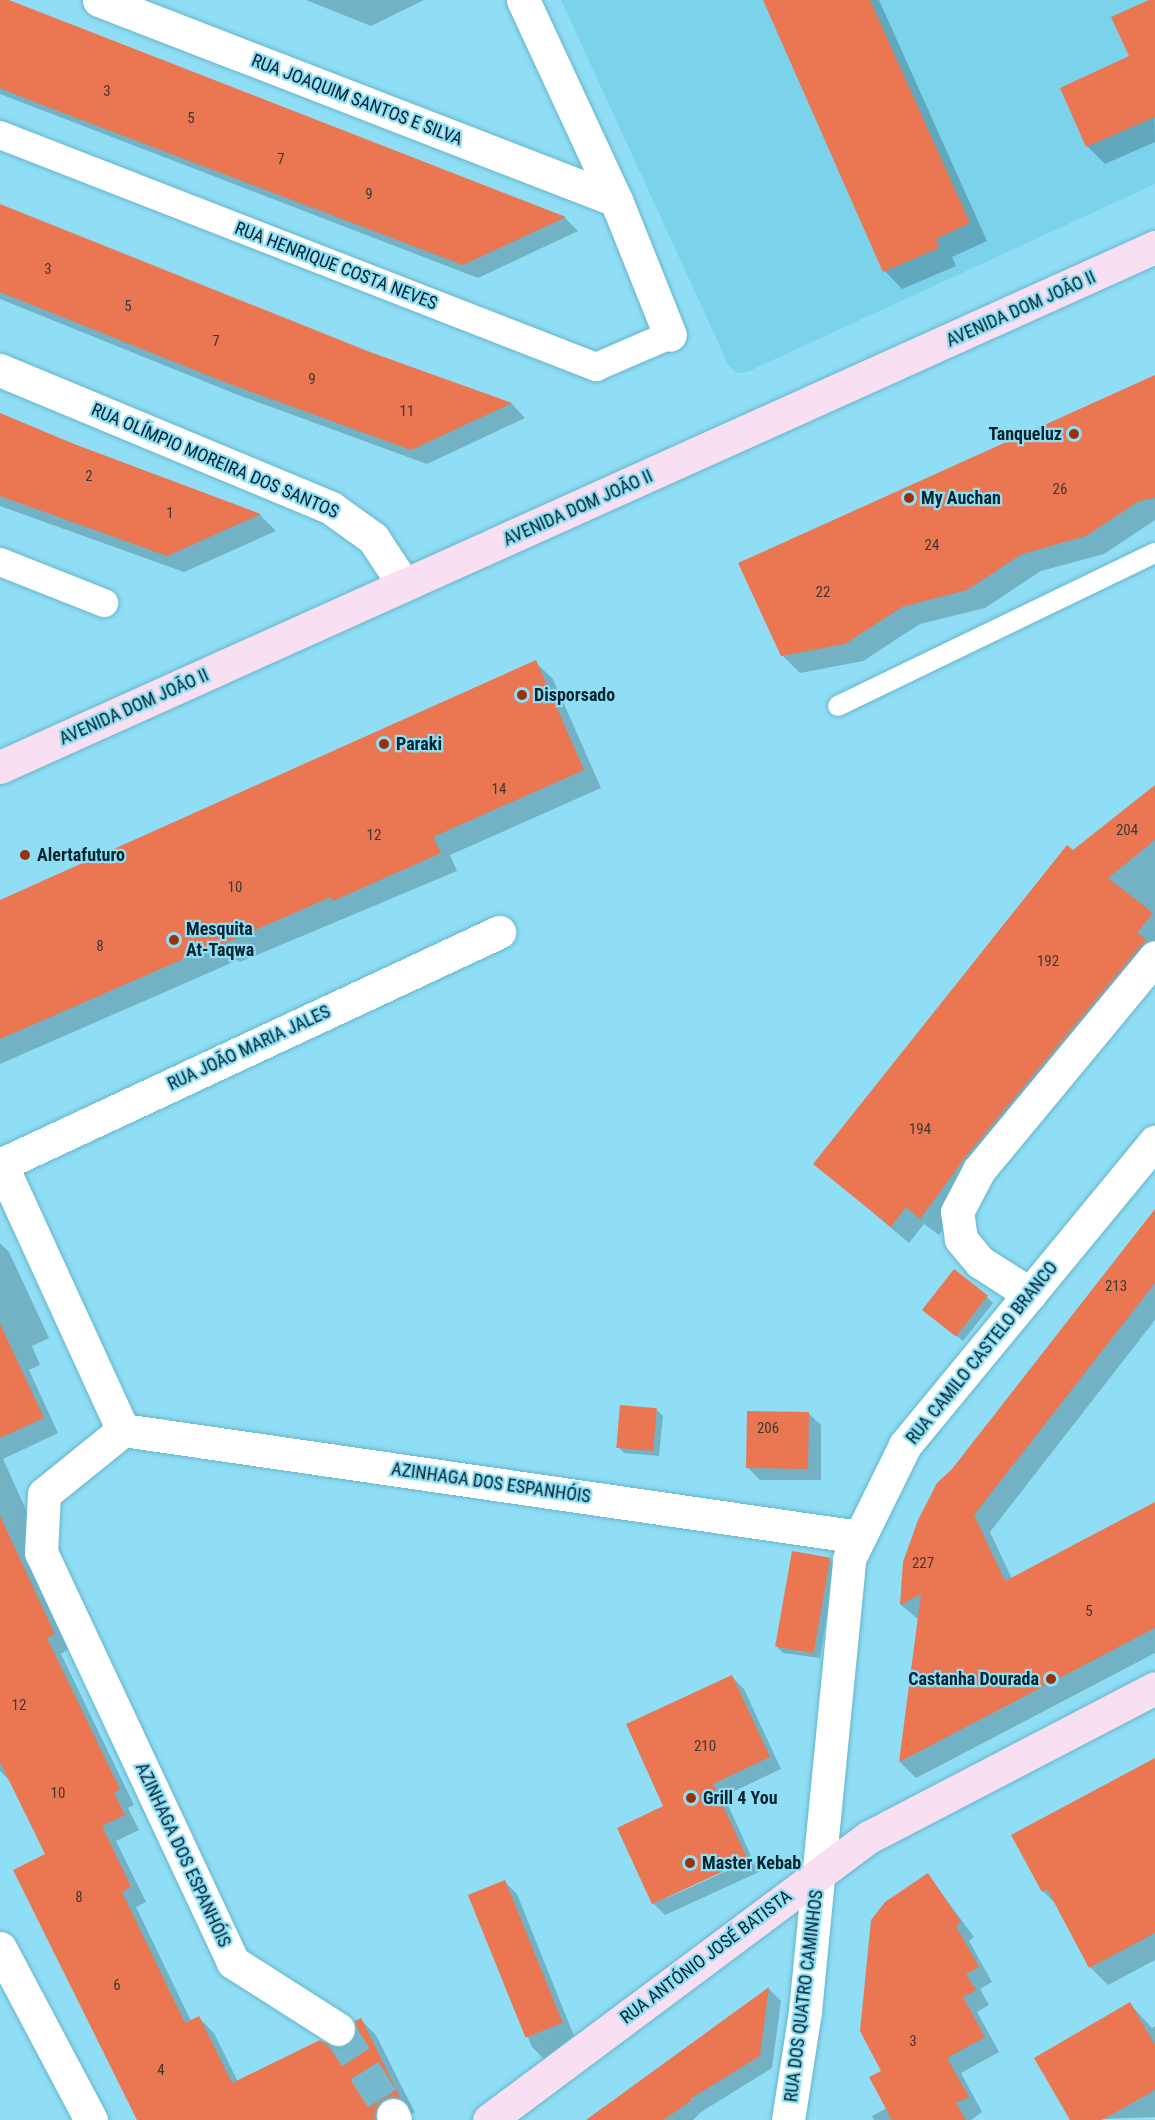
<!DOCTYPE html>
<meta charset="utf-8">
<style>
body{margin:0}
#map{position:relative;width:1155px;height:2120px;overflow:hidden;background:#90def5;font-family:"Roboto Condensed",sans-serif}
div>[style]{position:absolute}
.built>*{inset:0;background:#7ad2eb}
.shadow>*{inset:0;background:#0003}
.building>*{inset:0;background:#eb7752;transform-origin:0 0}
.minor-tunnel>*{height:33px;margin-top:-16.5px;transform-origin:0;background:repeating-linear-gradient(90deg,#74b9cd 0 33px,transparent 0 49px)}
.roads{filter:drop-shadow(0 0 2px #67b5cb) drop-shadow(0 0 2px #67b5cb)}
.service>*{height:20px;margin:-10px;padding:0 10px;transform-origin:10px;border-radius:10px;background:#fff}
.pedestrian>*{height:28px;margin:-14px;padding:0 14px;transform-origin:14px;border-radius:14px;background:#fff}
.minor>*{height:33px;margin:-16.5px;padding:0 16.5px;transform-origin:16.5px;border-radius:16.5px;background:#fff}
.secondary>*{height:33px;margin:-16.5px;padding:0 16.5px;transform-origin:16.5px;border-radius:16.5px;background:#f8dff1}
.dots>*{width:16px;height:16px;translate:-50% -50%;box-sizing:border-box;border:3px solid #90def5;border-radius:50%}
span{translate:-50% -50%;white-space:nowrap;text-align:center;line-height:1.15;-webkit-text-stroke:4.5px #90def5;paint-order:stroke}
.number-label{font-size:15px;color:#3c3936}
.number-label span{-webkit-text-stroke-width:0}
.street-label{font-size:18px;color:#02242d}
.poi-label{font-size:18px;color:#02242d;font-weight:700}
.right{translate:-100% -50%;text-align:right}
.left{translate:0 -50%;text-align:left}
</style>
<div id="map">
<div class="built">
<i style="clip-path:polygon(561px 0,1155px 0,1155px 184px,747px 372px,737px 373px,729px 366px)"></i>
</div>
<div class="shadow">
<i style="clip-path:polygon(0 0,565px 218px,578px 231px,478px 278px,0 94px)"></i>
<i style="clip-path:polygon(306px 0,424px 0,371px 26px)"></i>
<i style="clip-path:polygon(765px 0,879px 0,987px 241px,952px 257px,956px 266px,902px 289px,885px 271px)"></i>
<i style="clip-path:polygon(1153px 0,1155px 142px,1105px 164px,1088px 147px,1062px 88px,1131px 57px)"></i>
<i style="clip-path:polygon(0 206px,369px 353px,512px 404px,525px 418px,427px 464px,238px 395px,0 299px)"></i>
<i style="clip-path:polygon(1155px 377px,1155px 520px,1104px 554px,1041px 571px,985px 608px,920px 624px,863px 661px,800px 673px,782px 655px)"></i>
<i style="clip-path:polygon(0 416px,260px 515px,276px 531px,184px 572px,0 506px)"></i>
<i style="clip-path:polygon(535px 662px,553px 679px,601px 788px,450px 855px,457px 871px,240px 962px,238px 960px,0 1064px,0 902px)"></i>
<i style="clip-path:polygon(1155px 806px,1155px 967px,982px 1175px,939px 1235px,924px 1224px,909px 1243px,815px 1164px)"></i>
<i style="clip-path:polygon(0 1243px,9px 1252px,49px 1338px,32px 1346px,40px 1365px,29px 1370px,58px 1433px,3px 1459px,38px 1536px,69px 1649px,61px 1654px,134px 1805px,128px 1808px,139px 1830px,116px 1841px,146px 1902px,136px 1907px,191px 2021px,199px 2018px,214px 2033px,238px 2082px,347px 2047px,356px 2039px,361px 2020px,376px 2035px,415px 2113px,402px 2112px,393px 2120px,139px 2120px,47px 1855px,11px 1782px,0 1771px)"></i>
<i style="clip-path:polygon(1155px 1250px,1155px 1320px,990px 1532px,1012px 1579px,1155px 1505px,1155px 1653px,916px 1778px,900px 1762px,919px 1620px,901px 1605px,905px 1562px,953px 1470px)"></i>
<i style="clip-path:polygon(987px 1297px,993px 1303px,963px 1341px,924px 1310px)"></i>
<i style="clip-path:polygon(657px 1410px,663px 1416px,659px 1456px,624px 1453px,618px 1447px)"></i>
<i style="clip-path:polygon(808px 1413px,821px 1425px,821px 1480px,760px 1480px,748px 1468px)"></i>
<i style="clip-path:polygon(829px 1559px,835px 1565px,820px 1658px,783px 1653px,777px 1647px)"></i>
<i style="clip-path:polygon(732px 1677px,744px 1689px,781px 1769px,724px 1796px,751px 1856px,656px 1903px,753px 1859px,759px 1872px,665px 1915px,653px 1903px,665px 1807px)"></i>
<i style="clip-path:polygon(1155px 1760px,1155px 1960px,1108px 1985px,1090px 1967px,1057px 1905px,1043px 1891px)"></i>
<i style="clip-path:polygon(928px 1875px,974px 1937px,969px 1941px,992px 1982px,980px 1989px,989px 2005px,977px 2012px,999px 2052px,961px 2073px,982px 2112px,971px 2120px,874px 2120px,872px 2116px,887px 2108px,883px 2071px)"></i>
<i style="clip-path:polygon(505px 1882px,517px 1894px,574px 2036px,544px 2059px,532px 2047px,471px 1898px)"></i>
<i style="clip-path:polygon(769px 1989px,781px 2001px,772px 2068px,701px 2112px,693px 2120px,592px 2120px)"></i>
<i style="clip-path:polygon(1130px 2004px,1152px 2028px,1155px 2026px,1155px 2117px,1072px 2120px)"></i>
</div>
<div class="building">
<i style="clip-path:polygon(0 0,9px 0,566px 217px,463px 265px,32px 101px,0 88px)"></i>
<i style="clip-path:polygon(763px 0,870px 0,970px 223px,936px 239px,939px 248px,883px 272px)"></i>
<i style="clip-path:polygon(1149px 0,1155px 0,1155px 117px,1086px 147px,1060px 88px,1129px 56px,1111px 17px)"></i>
<i style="clip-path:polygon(0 204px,370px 352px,512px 403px,411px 450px,222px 381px,0 292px)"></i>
<i style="clip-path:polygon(1155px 375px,1155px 498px,1139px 501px,1086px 536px,1022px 554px,967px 590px,902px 607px,845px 644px,781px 656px,738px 563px)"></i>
<i style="clip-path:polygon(0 413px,74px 444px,261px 514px,167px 556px,0 496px)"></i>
<i style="clip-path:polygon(536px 660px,584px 770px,433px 837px,441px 853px,333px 901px,331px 897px,221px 945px,220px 943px,0 1039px,0 900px)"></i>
<i style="clip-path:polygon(1155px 785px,1155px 840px,1108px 878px,1153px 913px,1137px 933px,1147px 940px,965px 1158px,920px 1219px,906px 1207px,891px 1227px,813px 1164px,1067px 845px,1073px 850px)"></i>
<i style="clip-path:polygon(1155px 1209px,1155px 1283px,974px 1515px,1005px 1581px,1155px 1502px,1155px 1628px,899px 1762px,921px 1594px,900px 1605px,903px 1562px,918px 1520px,937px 1483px,952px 1469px)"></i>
<i style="left:954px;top:1269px;width:43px;height:52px;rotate:38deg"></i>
<i style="clip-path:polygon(0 1324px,44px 1418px,0 1438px)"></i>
<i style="left:620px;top:1405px;width:37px;height:43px;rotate:5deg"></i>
<i style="left:747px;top:1411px;width:62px;height:57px;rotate:1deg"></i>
<i style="clip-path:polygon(0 1516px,55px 1634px,47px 1638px,120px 1789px,114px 1793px,125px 1815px,102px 1826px,131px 1887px,122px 1892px,185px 2023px,199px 2016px,232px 2083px,320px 2040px,337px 2048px,346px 2046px,354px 2039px,355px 2021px,361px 2018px,401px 2099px,387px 2097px,379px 2103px,375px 2120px,137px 2120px,13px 1870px,45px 1854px,0 1762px)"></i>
<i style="left:792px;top:1551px;width:39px;height:97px;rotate:10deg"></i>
<i style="clip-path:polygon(732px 1675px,770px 1757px,713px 1784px,748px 1860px,652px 1904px,617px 1828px,663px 1806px,626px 1724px)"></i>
<i style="clip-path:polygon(1155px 1758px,1155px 1933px,1089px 1968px,1047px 1889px,1042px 1892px,1011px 1835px)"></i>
<i style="clip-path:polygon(928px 1873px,961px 1922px,956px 1926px,979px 1967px,966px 1974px,976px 1990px,963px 1997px,985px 2037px,947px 2058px,969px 2097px,956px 2103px,966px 2120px,892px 2120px,869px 2077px,881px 2071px,860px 2031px,871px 1920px,885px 1902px)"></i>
<i style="left:505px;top:1880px;width:154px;height:40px;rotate:68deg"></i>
<i style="clip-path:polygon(769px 1987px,760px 2056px,690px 2099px,691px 2101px,663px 2120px,586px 2120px)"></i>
<i style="clip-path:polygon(1130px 2002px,1155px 2045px,1155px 2090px,1102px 2120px,1070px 2120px,1034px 2058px)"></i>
</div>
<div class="minor-tunnel">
<i style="left:338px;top:2029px;width:102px;rotate:57.4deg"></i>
</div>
<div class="roads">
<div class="service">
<i style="left:838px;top:706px;width:352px;rotate:-25.8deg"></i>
</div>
<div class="pedestrian">
<i style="left:0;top:135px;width:640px;rotate:21.27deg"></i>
<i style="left:596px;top:367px;width:81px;rotate:-23.4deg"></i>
<i style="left:0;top:562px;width:112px;rotate:21.5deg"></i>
</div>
<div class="minor">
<i style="left:99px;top:0;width:554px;rotate:21.15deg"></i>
<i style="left:523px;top:0;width:221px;rotate:65.1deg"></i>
<i style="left:616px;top:200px;width:145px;rotate:68.2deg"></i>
<i style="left:0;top:370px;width:359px;rotate:22.6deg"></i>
<i style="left:331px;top:508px;width:52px;rotate:35.5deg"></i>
<i style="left:373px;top:538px;width:56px;rotate:56.6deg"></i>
<i style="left:1px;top:1164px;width:293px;rotate:65.4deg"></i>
<i style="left:0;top:1165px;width:551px;rotate:-25.03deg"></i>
<i style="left:1030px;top:1294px;width:59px;rotate:-147.4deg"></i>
<i style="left:980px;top:1262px;width:30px;rotate:-130deg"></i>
<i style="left:961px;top:1239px;width:27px;rotate:-98deg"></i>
<i style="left:957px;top:1212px;width:47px;rotate:-62.4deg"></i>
<i style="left:979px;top:1170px;width:276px;rotate:-50.4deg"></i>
<i style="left:0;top:1948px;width:195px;rotate:62.1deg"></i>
<i style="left:338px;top:2029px;width:125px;rotate:-147.5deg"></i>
<i style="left:233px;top:1962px;width:452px;rotate:-115.1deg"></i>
<i style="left:41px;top:1553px;width:59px;rotate:-87.1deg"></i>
<i style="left:44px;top:1494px;width:102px;rotate:-39deg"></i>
<i style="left:123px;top:1430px;width:744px;rotate:8.27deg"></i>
<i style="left:393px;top:2115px;width:5px;rotate:68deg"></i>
<i style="left:788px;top:2120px;width:110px;rotate:-81.1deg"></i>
<i style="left:805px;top:2011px;width:454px;rotate:-84.4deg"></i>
<i style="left:849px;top:1559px;width:127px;rotate:-63.8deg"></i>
<i style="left:905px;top:1445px;width:393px;rotate:-50.5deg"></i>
</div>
<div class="secondary">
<i style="left:0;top:767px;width:1267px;rotate:-24.24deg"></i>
<i style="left:489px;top:2120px;width:474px;rotate:-36.7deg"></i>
<i style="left:869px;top:1837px;width:322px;rotate:-27.5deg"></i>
</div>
</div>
<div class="dots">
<i style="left:1074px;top:434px;background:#98320a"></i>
<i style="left:909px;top:498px;background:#98320a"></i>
<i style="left:522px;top:695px;background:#98320a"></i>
<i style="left:384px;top:744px;background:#98320a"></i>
<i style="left:25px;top:855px;background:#98320a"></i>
<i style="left:174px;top:940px;background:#98320a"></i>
<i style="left:1051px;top:1679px;background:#98320a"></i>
<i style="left:691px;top:1798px;background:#98320a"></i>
<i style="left:690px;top:1863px;background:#98320a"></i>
</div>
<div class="number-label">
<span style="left:107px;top:92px">3</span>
<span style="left:191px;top:119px">5</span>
<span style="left:281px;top:160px">7</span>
<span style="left:369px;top:195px">9</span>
<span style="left:48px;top:270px">3</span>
<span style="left:128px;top:307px">5</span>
<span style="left:216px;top:342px">7</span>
<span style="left:312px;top:380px">9</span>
<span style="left:407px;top:412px">11</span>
<span style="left:89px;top:477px">2</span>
<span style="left:1060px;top:490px">26</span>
<span style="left:170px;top:514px">1</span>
<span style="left:932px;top:546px">24</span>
<span style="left:823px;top:593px">22</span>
<span style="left:499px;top:790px">14</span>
<span style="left:1127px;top:831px">204</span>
<span style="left:374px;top:836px">12</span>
<span style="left:235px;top:888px">10</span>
<span style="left:100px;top:947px">8</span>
<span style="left:1048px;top:962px">192</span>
<span style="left:920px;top:1130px">194</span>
<span style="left:1116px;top:1287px">213</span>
<span style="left:768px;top:1429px">206</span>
<span style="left:923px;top:1564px">227</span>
<span style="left:1089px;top:1612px">5</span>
<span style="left:19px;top:1706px">12</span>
<span style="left:705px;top:1747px">210</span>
<span style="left:58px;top:1794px">10</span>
<span style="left:79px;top:1898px">8</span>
<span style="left:117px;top:1986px">6</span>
<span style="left:913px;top:2042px">3</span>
<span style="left:161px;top:2071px">4</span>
</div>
<div class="street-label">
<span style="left:357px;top:100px;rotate:21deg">RUA JOAQUIM SANTOS E SILVA</span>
<span style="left:336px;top:266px;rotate:21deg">RUA HENRIQUE COSTA NEVES</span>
<span style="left:1021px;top:309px;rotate:-24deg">AVENIDA DOM JOÃO II</span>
<span style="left:215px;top:461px;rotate:23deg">RUA OLÍMPIO MOREIRA DOS SANTOS</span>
<span style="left:578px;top:508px;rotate:-24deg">AVENIDA DOM JOÃO II</span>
<span style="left:134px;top:707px;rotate:-24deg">AVENIDA DOM JOÃO II</span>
<span style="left:249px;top:1048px;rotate:-25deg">RUA JOÃO MARIA JALES</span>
<span style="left:982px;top:1353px;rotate:-51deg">RUA CAMILO CASTELO BRANCO</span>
<span style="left:491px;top:1483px;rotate:8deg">AZINHAGA DOS ESPANHÓIS</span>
<span style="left:183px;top:1855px;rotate:65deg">AZINHAGA DOS ESPANHÓIS</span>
<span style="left:706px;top:1957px;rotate:-37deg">RUA ANTÓNIO JOSÉ BATISTA</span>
<span style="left:804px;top:1996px;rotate:-83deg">RUA DOS QUATRO CAMINHOS</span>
</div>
<div class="poi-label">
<span class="right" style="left:1062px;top:434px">Tanqueluz</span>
<span class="left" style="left:921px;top:498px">My Auchan</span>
<span class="left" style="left:534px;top:695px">Disporsado</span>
<span class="left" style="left:396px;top:744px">Paraki</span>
<span class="left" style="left:37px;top:855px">Alertafuturo</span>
<span class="left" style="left:186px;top:940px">Mesquita<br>At-Taqwa</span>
<span class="right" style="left:1039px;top:1679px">Castanha Dourada</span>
<span class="left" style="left:703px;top:1798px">Grill 4 You</span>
<span class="left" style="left:702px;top:1863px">Master Kebab</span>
</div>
</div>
